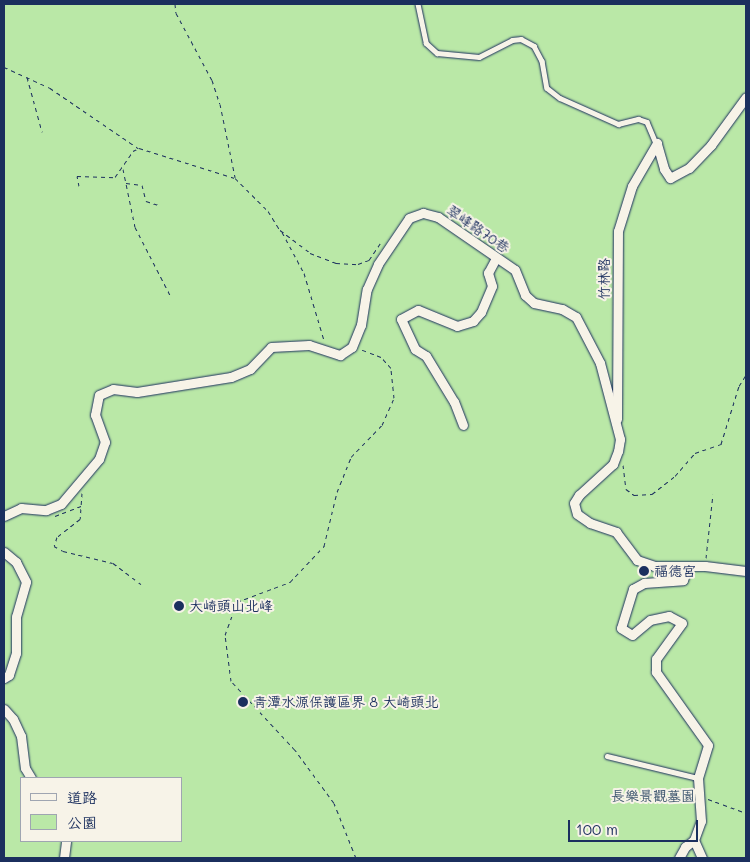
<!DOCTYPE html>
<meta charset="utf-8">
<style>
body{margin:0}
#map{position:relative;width:750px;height:862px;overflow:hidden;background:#f2e3d8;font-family:Mali,"LXGW WenKai TC",sans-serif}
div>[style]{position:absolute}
.green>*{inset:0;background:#bae8a7}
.path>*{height:1px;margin-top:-0.5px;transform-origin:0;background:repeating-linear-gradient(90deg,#1b2f5e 0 4px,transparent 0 8px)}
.roads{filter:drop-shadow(0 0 1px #1b2f5e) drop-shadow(0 0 1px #1b2f5e)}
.lane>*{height:4.5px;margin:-2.25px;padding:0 2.25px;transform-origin:2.25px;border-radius:2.25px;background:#f7f3e8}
.street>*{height:9px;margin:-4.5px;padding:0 4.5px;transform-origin:4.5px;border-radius:4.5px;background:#f7f3e8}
.dots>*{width:14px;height:14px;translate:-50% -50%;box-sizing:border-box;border:2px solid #f7f3e8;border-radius:50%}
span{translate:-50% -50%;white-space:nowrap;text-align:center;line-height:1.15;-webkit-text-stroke:4px #f7f3e8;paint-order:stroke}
.street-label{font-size:14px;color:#1b2f5e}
.poi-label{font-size:14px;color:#1b2f5e}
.left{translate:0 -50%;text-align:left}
.park-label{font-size:14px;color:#3b546d}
.frame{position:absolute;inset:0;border:5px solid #1b2f5e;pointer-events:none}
.legend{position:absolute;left:20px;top:777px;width:162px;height:65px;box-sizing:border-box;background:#f7f3e8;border:1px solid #9fa5b1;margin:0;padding:6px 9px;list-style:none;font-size:15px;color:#1b2f5e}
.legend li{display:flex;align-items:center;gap:10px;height:25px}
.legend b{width:25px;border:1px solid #9fa5b1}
.scale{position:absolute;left:568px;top:820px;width:130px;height:22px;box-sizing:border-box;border:2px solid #1b2f5e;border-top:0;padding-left:6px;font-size:15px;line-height:18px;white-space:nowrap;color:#1b2f5e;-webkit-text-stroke:4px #f7f3e8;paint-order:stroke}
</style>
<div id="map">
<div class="green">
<i style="clip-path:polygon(evenodd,4px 4px,746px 4px,746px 858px,4px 858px,4px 4px,21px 778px,181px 778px,181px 841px,21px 841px,21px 778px)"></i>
</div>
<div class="path">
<i style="left:175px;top:4px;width:9px;rotate:84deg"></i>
<i style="left:176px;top:13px;width:76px;rotate:61.8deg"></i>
<i style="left:212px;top:80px;width:25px;rotate:72deg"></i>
<i style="left:220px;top:104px;width:75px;rotate:78.4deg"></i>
<i style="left:4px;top:67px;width:51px;rotate:24.5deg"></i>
<i style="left:50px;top:88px;width:107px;rotate:34.3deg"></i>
<i style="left:27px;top:77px;width:57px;rotate:74.7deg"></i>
<i style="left:123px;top:169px;width:59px;rotate:78.3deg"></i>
<i style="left:135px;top:227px;width:76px;rotate:62.8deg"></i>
<i style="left:126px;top:183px;width:16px;rotate:7deg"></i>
<i style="left:142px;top:185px;width:16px;rotate:76deg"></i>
<i style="left:146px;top:201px;width:13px;rotate:18deg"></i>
<i style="left:79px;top:186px;width:10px;rotate:-101deg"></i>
<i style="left:77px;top:176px;width:38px;rotate:2deg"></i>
<i style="left:115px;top:177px;width:32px;rotate:-55deg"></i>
<i style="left:133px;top:151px;width:7px;rotate:-27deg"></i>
<i style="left:139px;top:148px;width:101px;rotate:17.4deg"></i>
<i style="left:235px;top:178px;width:47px;rotate:45deg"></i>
<i style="left:268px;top:211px;width:22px;rotate:58deg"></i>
<i style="left:280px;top:230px;width:38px;rotate:37deg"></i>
<i style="left:310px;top:253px;width:28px;rotate:21deg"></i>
<i style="left:336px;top:263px;width:22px;rotate:3deg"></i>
<i style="left:358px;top:264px;width:12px;rotate:-20deg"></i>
<i style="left:369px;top:260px;width:22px;rotate:-56deg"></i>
<i style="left:282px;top:232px;width:47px;rotate:61.8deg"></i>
<i style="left:304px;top:273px;width:70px;rotate:73.4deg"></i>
<i style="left:623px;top:465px;width:24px;rotate:83deg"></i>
<i style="left:626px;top:489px;width:10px;rotate:37deg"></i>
<i style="left:634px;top:495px;width:18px;rotate:-3deg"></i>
<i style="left:652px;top:494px;width:29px;rotate:-38deg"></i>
<i style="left:675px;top:476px;width:30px;rotate:-49deg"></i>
<i style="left:695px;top:453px;width:28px;rotate:-19deg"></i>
<i style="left:721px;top:444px;width:61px;rotate:-72.8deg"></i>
<i style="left:739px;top:386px;width:13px;rotate:-58deg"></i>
<i style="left:82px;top:493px;width:26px;rotate:94deg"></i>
<i style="left:80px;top:519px;width:29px;rotate:142deg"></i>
<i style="left:57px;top:537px;width:9px;rotate:108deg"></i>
<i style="left:54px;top:546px;width:10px;rotate:29deg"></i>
<i style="left:63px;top:551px;width:51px;rotate:13.5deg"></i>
<i style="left:113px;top:563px;width:35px;rotate:37deg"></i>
<i style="left:55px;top:516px;width:30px;rotate:-21deg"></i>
<i style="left:706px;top:558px;width:64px;rotate:-83.8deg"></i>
<i style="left:708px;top:799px;width:40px;rotate:20.2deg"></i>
<i style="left:356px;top:858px;width:59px;rotate:-111.8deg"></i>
<i style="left:334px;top:803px;width:66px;rotate:-126.3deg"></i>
<i style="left:295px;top:750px;width:94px;rotate:-132.8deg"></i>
<i style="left:231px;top:681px;width:46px;rotate:-97.4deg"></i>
<i style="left:225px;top:635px;width:35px;rotate:-70deg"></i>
<i style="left:237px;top:602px;width:57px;rotate:-20.7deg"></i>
<i style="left:290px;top:582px;width:50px;rotate:-46.6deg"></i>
<i style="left:324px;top:546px;width:56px;rotate:-76.5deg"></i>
<i style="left:337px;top:492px;width:38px;rotate:-68deg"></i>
<i style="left:351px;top:457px;width:45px;rotate:-45.9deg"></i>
<i style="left:382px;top:425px;width:30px;rotate:-66deg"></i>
<i style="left:394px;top:398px;width:30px;rotate:-96deg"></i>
<i style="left:391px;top:368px;width:15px;rotate:-132deg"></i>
<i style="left:381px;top:357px;width:22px;rotate:-159deg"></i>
</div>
<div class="roads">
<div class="lane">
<i style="left:418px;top:4px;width:40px;rotate:78deg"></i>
<i style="left:426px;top:43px;width:15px;rotate:42deg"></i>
<i style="left:437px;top:53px;width:42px;rotate:5.4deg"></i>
<i style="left:479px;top:57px;width:37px;rotate:-27deg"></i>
<i style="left:512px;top:40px;width:9px;rotate:-6deg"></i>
<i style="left:521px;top:39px;width:15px;rotate:28deg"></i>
<i style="left:534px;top:46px;width:17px;rotate:62deg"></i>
<i style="left:542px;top:61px;width:27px;rotate:80deg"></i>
<i style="left:547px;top:88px;width:16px;rotate:38deg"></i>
<i style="left:560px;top:98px;width:64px;rotate:24.1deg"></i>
<i style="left:618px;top:124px;width:21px;rotate:-14deg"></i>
<i style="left:638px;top:119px;width:9px;rotate:18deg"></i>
<i style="left:647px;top:122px;width:23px;rotate:67deg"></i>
<i style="left:607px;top:756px;width:94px;rotate:13.6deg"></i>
</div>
<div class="street">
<i style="left:657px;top:144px;width:26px;rotate:74deg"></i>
<i style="left:664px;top:169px;width:11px;rotate:56deg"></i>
<i style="left:670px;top:178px;width:21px;rotate:-28deg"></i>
<i style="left:689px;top:168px;width:32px;rotate:-46deg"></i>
<i style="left:711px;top:145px;width:59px;rotate:-53.9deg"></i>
<i style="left:617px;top:419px;width:188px;rotate:-89.7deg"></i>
<i style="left:618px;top:231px;width:47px;rotate:-72.7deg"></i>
<i style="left:632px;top:186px;width:50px;rotate:-59.8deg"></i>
<i style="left:463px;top:425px;width:25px;rotate:-111deg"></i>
<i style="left:454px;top:402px;width:54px;rotate:-121.3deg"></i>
<i style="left:426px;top:356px;width:13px;rotate:-148deg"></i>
<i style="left:415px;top:349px;width:33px;rotate:-115deg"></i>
<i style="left:401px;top:319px;width:19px;rotate:-28deg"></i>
<i style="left:418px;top:310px;width:42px;rotate:22.3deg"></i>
<i style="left:457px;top:326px;width:17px;rotate:-17deg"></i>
<i style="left:473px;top:321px;width:12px;rotate:-48deg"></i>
<i style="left:481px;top:312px;width:28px;rotate:-67deg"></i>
<i style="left:492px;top:286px;width:14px;rotate:-107deg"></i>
<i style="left:488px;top:273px;width:17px;rotate:-62deg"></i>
<i style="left:4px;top:516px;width:19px;rotate:-25deg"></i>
<i style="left:21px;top:508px;width:25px;rotate:5deg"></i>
<i style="left:46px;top:510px;width:16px;rotate:-22deg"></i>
<i style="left:61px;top:504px;width:59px;rotate:-49.8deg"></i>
<i style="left:99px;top:459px;width:18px;rotate:-71deg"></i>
<i style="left:105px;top:442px;width:29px;rotate:-110deg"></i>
<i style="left:95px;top:415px;width:20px;rotate:-79deg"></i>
<i style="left:99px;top:395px;width:15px;rotate:-23deg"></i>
<i style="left:113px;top:389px;width:24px;rotate:7deg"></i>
<i style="left:137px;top:392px;width:95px;rotate:-9.1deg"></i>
<i style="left:231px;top:377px;width:21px;rotate:-23deg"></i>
<i style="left:250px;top:369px;width:30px;rotate:-46deg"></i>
<i style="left:271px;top:347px;width:38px;rotate:-3deg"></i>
<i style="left:309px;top:345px;width:33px;rotate:18deg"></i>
<i style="left:340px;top:355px;width:14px;rotate:-34deg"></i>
<i style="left:352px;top:347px;width:24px;rotate:-68deg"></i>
<i style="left:361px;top:325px;width:36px;rotate:-81deg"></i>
<i style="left:367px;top:289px;width:27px;rotate:-66deg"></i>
<i style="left:378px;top:264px;width:55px;rotate:-56deg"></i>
<i style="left:409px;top:218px;width:15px;rotate:-20deg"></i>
<i style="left:423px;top:213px;width:16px;rotate:15deg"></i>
<i style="left:438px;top:217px;width:93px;rotate:34.5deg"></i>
<i style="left:515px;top:270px;width:27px;rotate:68deg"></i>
<i style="left:525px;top:295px;width:12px;rotate:42deg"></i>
<i style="left:534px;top:303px;width:29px;rotate:12deg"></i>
<i style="left:562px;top:309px;width:16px;rotate:30deg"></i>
<i style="left:576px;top:317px;width:52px;rotate:62.4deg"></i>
<i style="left:600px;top:363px;width:79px;rotate:75.3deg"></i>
<i style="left:620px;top:439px;width:12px;rotate:99deg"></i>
<i style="left:618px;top:451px;width:14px;rotate:111deg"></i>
<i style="left:613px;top:464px;width:46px;rotate:137.6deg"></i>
<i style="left:579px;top:495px;width:9px;rotate:122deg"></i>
<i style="left:574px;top:503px;width:11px;rotate:75deg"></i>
<i style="left:577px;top:514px;width:16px;rotate:35deg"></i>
<i style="left:590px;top:523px;width:28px;rotate:19deg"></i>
<i style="left:616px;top:532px;width:35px;rotate:53deg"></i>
<i style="left:637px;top:560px;width:18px;rotate:19deg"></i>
<i style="left:654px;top:566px;width:51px"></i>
<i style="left:705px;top:566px;width:41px;rotate:7deg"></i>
<i style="left:4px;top:552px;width:16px;rotate:40deg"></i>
<i style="left:16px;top:562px;width:22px;rotate:63deg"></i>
<i style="left:26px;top:582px;width:36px;rotate:106deg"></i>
<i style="left:16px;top:617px;width:36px;rotate:90deg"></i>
<i style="left:16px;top:653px;width:23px;rotate:108deg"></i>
<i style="left:9px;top:675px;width:6px;rotate:149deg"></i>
<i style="left:4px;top:709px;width:13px;rotate:48deg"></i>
<i style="left:13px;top:719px;width:19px;rotate:65deg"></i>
<i style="left:21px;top:736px;width:32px;rotate:83deg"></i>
<i style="left:25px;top:768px;width:12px;rotate:59deg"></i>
<i style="left:694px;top:840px;width:20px;rotate:66deg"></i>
<i style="left:64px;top:858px;width:17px;rotate:-83deg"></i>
<i style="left:679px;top:858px;width:13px;rotate:-61deg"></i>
<i style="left:685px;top:847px;width:11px;rotate:-38deg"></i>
<i style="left:694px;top:840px;width:20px;rotate:-70deg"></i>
<i style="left:701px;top:821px;width:43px;rotate:-94deg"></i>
<i style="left:698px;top:778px;width:34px;rotate:-73deg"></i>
<i style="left:708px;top:745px;width:90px;rotate:-125.5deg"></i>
<i style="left:656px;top:672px;width:13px;rotate:-90deg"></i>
<i style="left:656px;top:659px;width:44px;rotate:-54.2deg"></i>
<i style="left:682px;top:623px;width:15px;rotate:-152deg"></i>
<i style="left:669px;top:616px;width:19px;rotate:168deg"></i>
<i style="left:650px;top:620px;width:23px;rotate:140deg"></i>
<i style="left:632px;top:635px;width:13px;rotate:-148deg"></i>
<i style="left:621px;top:628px;width:41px;rotate:-72.9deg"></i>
<i style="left:633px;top:589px;width:13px;rotate:-29deg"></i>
<i style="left:644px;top:583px;width:39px;rotate:-4deg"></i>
<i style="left:683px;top:580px;width:15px;rotate:-70deg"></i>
</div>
</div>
<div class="dots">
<i style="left:644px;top:571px;background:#1b2f5e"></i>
<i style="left:179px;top:606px;background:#1b2f5e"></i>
<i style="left:243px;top:702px;background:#1b2f5e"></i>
</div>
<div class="street-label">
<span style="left:478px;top:229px;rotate:34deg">翠峰路70巷</span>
<span style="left:604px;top:279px;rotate:-90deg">竹林路</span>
</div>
<div class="poi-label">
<span class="left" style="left:654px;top:571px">福德宮</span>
<span class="left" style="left:189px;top:606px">大崎頭山北峰</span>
<span class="left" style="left:253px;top:702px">青潭水源保護區界 8 大崎頭北</span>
</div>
<div class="park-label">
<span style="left:653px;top:796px">長樂景觀墓園</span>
</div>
<div class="frame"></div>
<ul class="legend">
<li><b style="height:6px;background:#f7f3e8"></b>道路</li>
<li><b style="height:14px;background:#bae8a7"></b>公園</li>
</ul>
<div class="scale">100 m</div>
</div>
